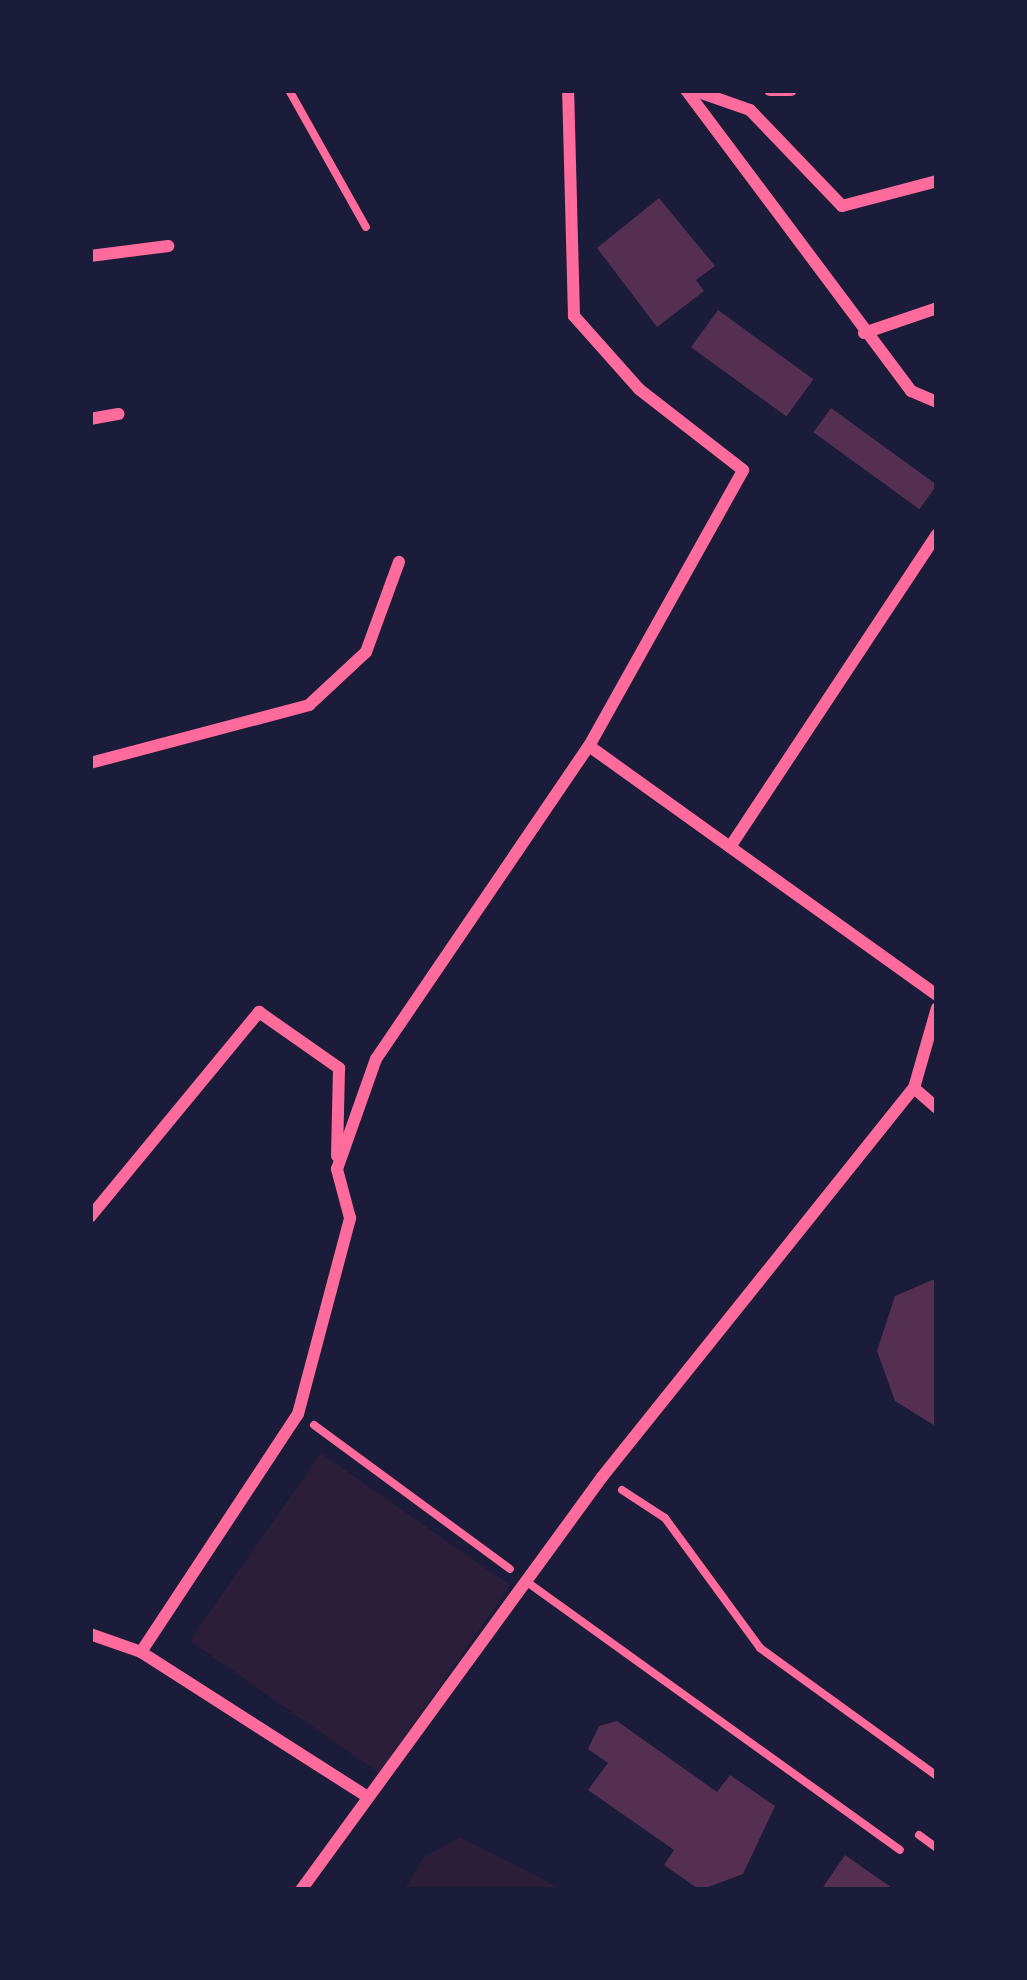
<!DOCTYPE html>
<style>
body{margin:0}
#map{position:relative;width:1027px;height:1980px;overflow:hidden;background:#1b1b3a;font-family:Mulish,sans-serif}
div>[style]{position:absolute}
.green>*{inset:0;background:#2a1e3b;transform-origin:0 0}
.building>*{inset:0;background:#542f53;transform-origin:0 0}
.path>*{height:8px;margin:-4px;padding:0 4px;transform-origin:4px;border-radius:4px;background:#ff6b9d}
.service>*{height:8px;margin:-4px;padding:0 4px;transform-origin:4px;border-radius:4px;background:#ff6b9d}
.minor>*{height:12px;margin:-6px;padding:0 6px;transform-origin:6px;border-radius:6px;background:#ff6b9d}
span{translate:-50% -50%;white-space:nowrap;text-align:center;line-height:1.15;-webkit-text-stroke:9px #1b1b3a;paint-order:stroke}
.frame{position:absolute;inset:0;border:93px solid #1b1b3a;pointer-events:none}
</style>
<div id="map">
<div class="green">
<i style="left:321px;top:1453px;width:231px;height:229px;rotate:35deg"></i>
<i style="clip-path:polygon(460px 1837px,522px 1868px,563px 1890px,404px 1890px,423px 1858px)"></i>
</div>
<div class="building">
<i style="clip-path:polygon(659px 198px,715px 266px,696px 280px,704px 291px,657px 327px,597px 248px)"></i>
<i style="left:718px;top:310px;width:118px;height:46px;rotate:36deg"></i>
<i style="left:831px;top:408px;width:131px;height:30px;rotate:36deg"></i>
<i style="clip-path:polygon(937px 1278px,937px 1427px,895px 1401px,877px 1351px,895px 1296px)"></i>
<i style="clip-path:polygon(617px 1721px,717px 1792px,730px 1775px,775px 1806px,743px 1874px,700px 1890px,664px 1865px,674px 1850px,588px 1790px,608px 1763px,588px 1749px,599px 1726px)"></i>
<i style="clip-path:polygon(845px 1855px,895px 1890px,821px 1890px)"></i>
</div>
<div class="path">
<i style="left:314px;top:1425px;width:243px;rotate:36.3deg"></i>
<i style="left:622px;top:1490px;width:51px;rotate:33.1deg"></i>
<i style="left:665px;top:1518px;width:161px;rotate:53.8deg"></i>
<i style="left:760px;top:1648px;width:218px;rotate:35.9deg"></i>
<i style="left:919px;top:1835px;width:22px;rotate:36deg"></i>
</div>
<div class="service">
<i style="left:289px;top:90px;width:157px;rotate:60.7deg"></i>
<i style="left:527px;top:1582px;width:459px;rotate:35.7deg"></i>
</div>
<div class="minor">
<i style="left:686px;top:90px;width:376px;rotate:53.2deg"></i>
<i style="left:911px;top:391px;width:28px;rotate:23deg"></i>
<i style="left:693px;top:90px;width:60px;rotate:19.3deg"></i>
<i style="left:750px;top:110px;width:133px;rotate:46.2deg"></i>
<i style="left:842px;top:206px;width:98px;rotate:-14.7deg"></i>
<i style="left:770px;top:90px;width:21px"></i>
<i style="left:90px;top:256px;width:79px;rotate:-7.3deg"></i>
<i style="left:864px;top:333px;width:77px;rotate:-18.9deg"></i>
<i style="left:90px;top:419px;width:29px;rotate:-10deg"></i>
<i style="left:589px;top:746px;width:428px;rotate:35.6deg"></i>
<i style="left:90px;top:763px;width:227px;rotate:-14.8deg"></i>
<i style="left:309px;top:705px;width:78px;rotate:-42.9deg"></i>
<i style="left:366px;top:652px;width:96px;rotate:-69.9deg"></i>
<i style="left:730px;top:847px;width:375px;rotate:-56.5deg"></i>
<i style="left:914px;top:1088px;width:30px;rotate:41deg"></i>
<i style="left:90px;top:1217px;width:266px;rotate:-50.5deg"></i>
<i style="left:259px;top:1012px;width:98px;rotate:35deg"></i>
<i style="left:339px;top:1068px;width:88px;rotate:91.3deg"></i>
<i style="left:90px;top:1634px;width:54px;rotate:19.4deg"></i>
<i style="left:141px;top:1652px;width:266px;rotate:32.6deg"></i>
<i style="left:141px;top:1652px;width:285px;rotate:-56.6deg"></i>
<i style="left:298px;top:1414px;width:203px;rotate:-75.1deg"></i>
<i style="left:350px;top:1218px;width:51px;rotate:-104.9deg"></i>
<i style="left:337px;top:1169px;width:117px;rotate:-70.5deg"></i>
<i style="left:376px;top:1059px;width:379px;rotate:-55.8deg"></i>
<i style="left:589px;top:746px;width:316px;rotate:-60.8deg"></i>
<i style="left:743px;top:470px;width:132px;rotate:-142.1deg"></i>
<i style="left:639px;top:389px;width:98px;rotate:-131.7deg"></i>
<i style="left:574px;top:316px;width:226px;rotate:-91.5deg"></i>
<i style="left:301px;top:1890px;width:511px;rotate:-53.91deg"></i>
<i style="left:602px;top:1477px;width:499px;rotate:-51.3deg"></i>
<i style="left:914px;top:1088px;width:83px;rotate:-74deg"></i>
</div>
<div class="frame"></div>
</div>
